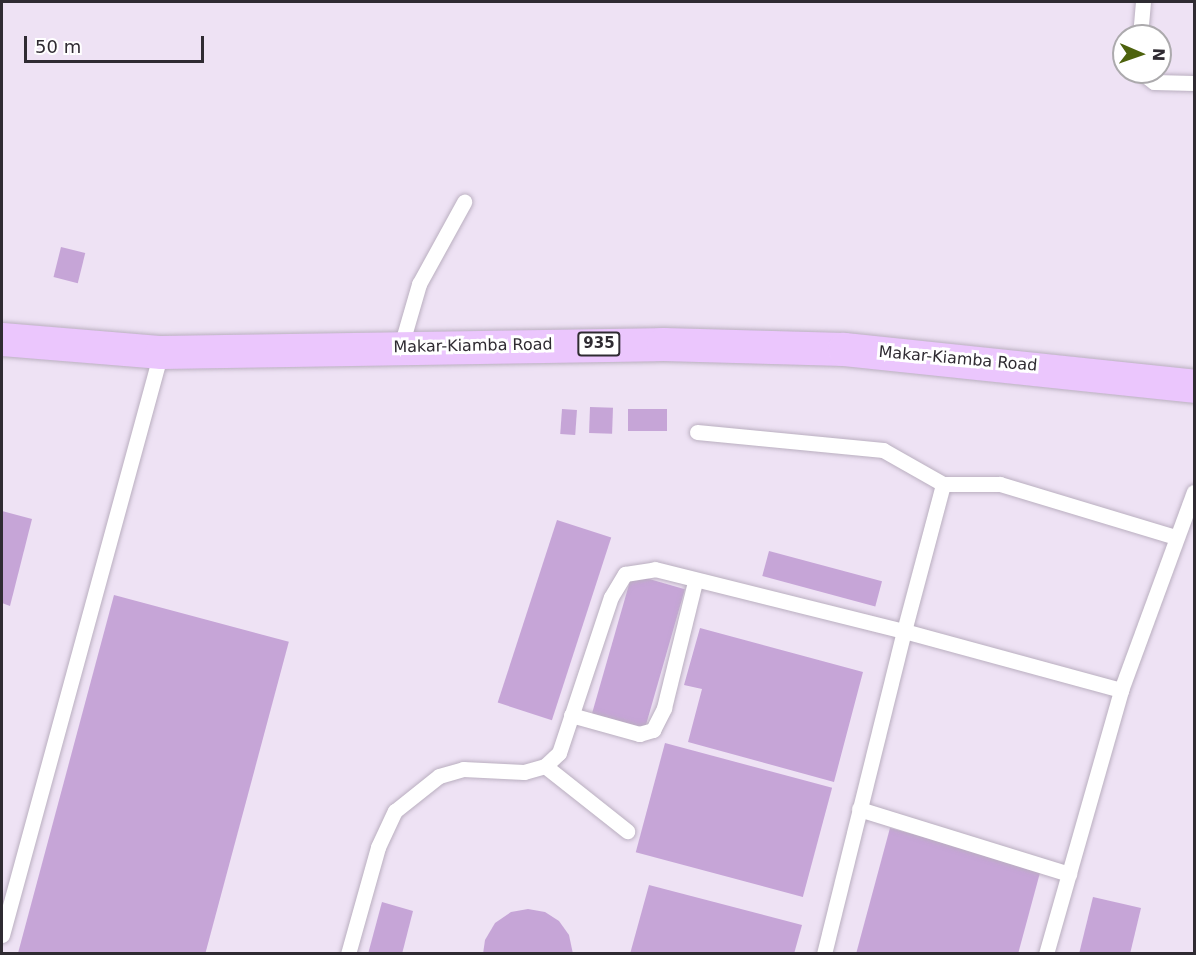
<!DOCTYPE html>
<style>
body{margin:0}
#map{position:relative;width:1196px;height:955px;overflow:hidden;background:#eee2f4;font-family:"DejaVu Sans",sans-serif}
div>[style]{position:absolute}
.building>*{inset:0;background:#c6a5d7;transform-origin:0 0}
.roads{filter:drop-shadow(0 0 2px #baafc0) drop-shadow(0 0 2px #baafc0)}
.lane>*{height:15px;margin:-7.5px;padding:0 7.5px;transform-origin:7.5px;border-radius:7.5px;background:#fff}
.primary>*{height:33px;margin:-16.5px;padding:0 16.5px;transform-origin:16.5px;border-radius:16.5px;background:#ebc6fd}
span{translate:-50% -50%;white-space:nowrap;text-align:center;line-height:1.15;-webkit-text-stroke:6px #fff;paint-order:stroke}
.shield-label span{padding:2px 4px;background:#fff;border:2px solid;border-radius:4px;-webkit-text-stroke-width:0}
.shield-label{font-size:15px;color:#2f2b32;font-weight:700}
.street-label{font-size:16px;color:#2f2b32}
.frame{position:absolute;inset:0;border:3px solid #2f2b32;pointer-events:none}
.north{position:absolute;left:1112px;top:24px;width:60px;height:60px;box-sizing:border-box;background:#fff;border:2px solid #acaaad;border-radius:50%;rotate:92deg;font-size:16px;font-weight:700;line-height:24px;text-align:center;color:#2f2b32}
.north::after{content:'';display:block;margin:auto;width:21px;height:27px;background:#4d620d;clip-path:polygon(50% 0,100% 100%,50% 72%,0 100%)}
.scale{position:absolute;left:24px;top:36px;width:180px;height:27px;box-sizing:border-box;border:3px solid #2f2b32;border-top:0;padding-left:8px;font-size:18px;line-height:21px;white-space:nowrap;color:#2f2b32;-webkit-text-stroke:4px #fff;paint-order:stroke}
</style>
<div id="map">
<div class="building">
<i style="left:61px;top:247px;width:25px;height:31px;rotate:14deg"></i>
<i style="left:590px;top:407px;width:23px;height:26px;rotate:2deg"></i>
<i style="left:562px;top:409px;width:15px;height:25px;rotate:4deg"></i>
<i style="left:628px;top:409px;width:39px;height:22px"></i>
<i style="clip-path:polygon(2px 511px,32px 519px,10px 606px,2px 603px)"></i>
<i style="left:557px;top:520px;width:57px;height:192px;rotate:18deg"></i>
<i style="left:769px;top:551px;width:117px;height:26px;rotate:15deg"></i>
<i style="left:632px;top:574px;width:55px;height:148px;rotate:16deg"></i>
<i style="left:114px;top:595px;width:181px;height:371px;rotate:15deg"></i>
<i style="clip-path:polygon(700px 628px,863px 672px,834px 782px,688px 742px,702px 689px,684px 685px)"></i>
<i style="left:665px;top:743px;width:173px;height:113px;rotate:15deg"></i>
<i style="clip-path:polygon(890px 828px,1041px 869px,1018px 954px,856px 954px)"></i>
<i style="clip-path:polygon(649px 885px,802px 925px,794px 954px,630px 954px)"></i>
<i style="clip-path:polygon(1093px 897px,1141px 908px,1130px 954px,1079px 954px)"></i>
<i style="clip-path:polygon(382px 902px,413px 911px,402px 954px,368px 954px)"></i>
<i style="clip-path:polygon(528px 909px,545px 912px,559px 921px,569px 935px,573px 954px,483px 954px,485px 940px,495px 923px,511px 912px)"></i>
</div>
<div class="roads">
<div class="lane">
<i style="left:1140px;top:36px;width:34px;rotate:-85deg"></i>
<i style="left:1141px;top:72px;width:16px;rotate:38deg"></i>
<i style="left:1154px;top:82px;width:40px;rotate:1.4deg"></i>
<i style="left:401px;top:346px;width:65px;rotate:-73.8deg"></i>
<i style="left:419px;top:284px;width:94px;rotate:-61.2deg"></i>
<i style="left:697px;top:432px;width:187px;rotate:5.5deg"></i>
<i style="left:883px;top:450px;width:69px;rotate:29.5deg"></i>
<i style="left:943px;top:484px;width:57px"></i>
<i style="left:1000px;top:484px;width:184px;rotate:16.8deg"></i>
<i style="left:571px;top:715px;width:71px;rotate:15.6deg"></i>
<i style="left:639px;top:734px;width:15px;rotate:-16deg"></i>
<i style="left:653px;top:730px;width:25px;rotate:-63deg"></i>
<i style="left:664px;top:708px;width:130px;rotate:-76.2deg"></i>
<i style="left:545px;top:766px;width:105px;rotate:38.4deg"></i>
<i style="left:859px;top:809px;width:220px;rotate:17.2deg"></i>
<i style="left:2px;top:935px;width:604px;rotate:-74.74deg"></i>
<i style="left:348px;top:954px;width:111px;rotate:-74.3deg"></i>
<i style="left:378px;top:847px;width:40px;rotate:-65deg"></i>
<i style="left:395px;top:811px;width:56px;rotate:-38.5deg"></i>
<i style="left:439px;top:776px;width:25px;rotate:-16deg"></i>
<i style="left:463px;top:769px;width:61px;rotate:2.8deg"></i>
<i style="left:524px;top:772px;width:22px;rotate:-16deg"></i>
<i style="left:545px;top:766px;width:19px;rotate:-43deg"></i>
<i style="left:559px;top:753px;width:164px;rotate:-71.6deg"></i>
<i style="left:611px;top:597px;width:27px;rotate:-59deg"></i>
<i style="left:625px;top:574px;width:30px;rotate:-9deg"></i>
<i style="left:655px;top:569px;width:257px;rotate:14deg"></i>
<i style="left:904px;top:631px;width:152px;rotate:-75.1deg"></i>
<i style="left:824px;top:954px;width:333px;rotate:-76.1deg"></i>
<i style="left:904px;top:631px;width:225px;rotate:15.2deg"></i>
<i style="left:1046px;top:954px;width:274px;rotate:-74.1deg"></i>
<i style="left:1121px;top:690px;width:211px;rotate:-69.8deg"></i>
</div>
<div class="primary">
<i style="left:2px;top:339px;width:160px;rotate:4.7deg"></i>
<i style="left:161px;top:352px;width:502px;rotate:-0.91deg"></i>
<i style="left:663px;top:344px;width:181px;rotate:1.6deg"></i>
<i style="left:844px;top:349px;width:352px;rotate:6deg"></i>
</div>
</div>
<div class="shield-label">
<span style="left:599px;top:344px">935</span>
</div>
<div class="street-label">
<span style="left:473px;top:346px;rotate:-1deg">Makar-Kiamba Road</span>
<span style="left:958px;top:359px;rotate:5deg">Makar-Kiamba Road</span>
</div>
<div class="frame"></div>
<div class="north">N</div>
<div class="scale">50 m</div>
</div>
